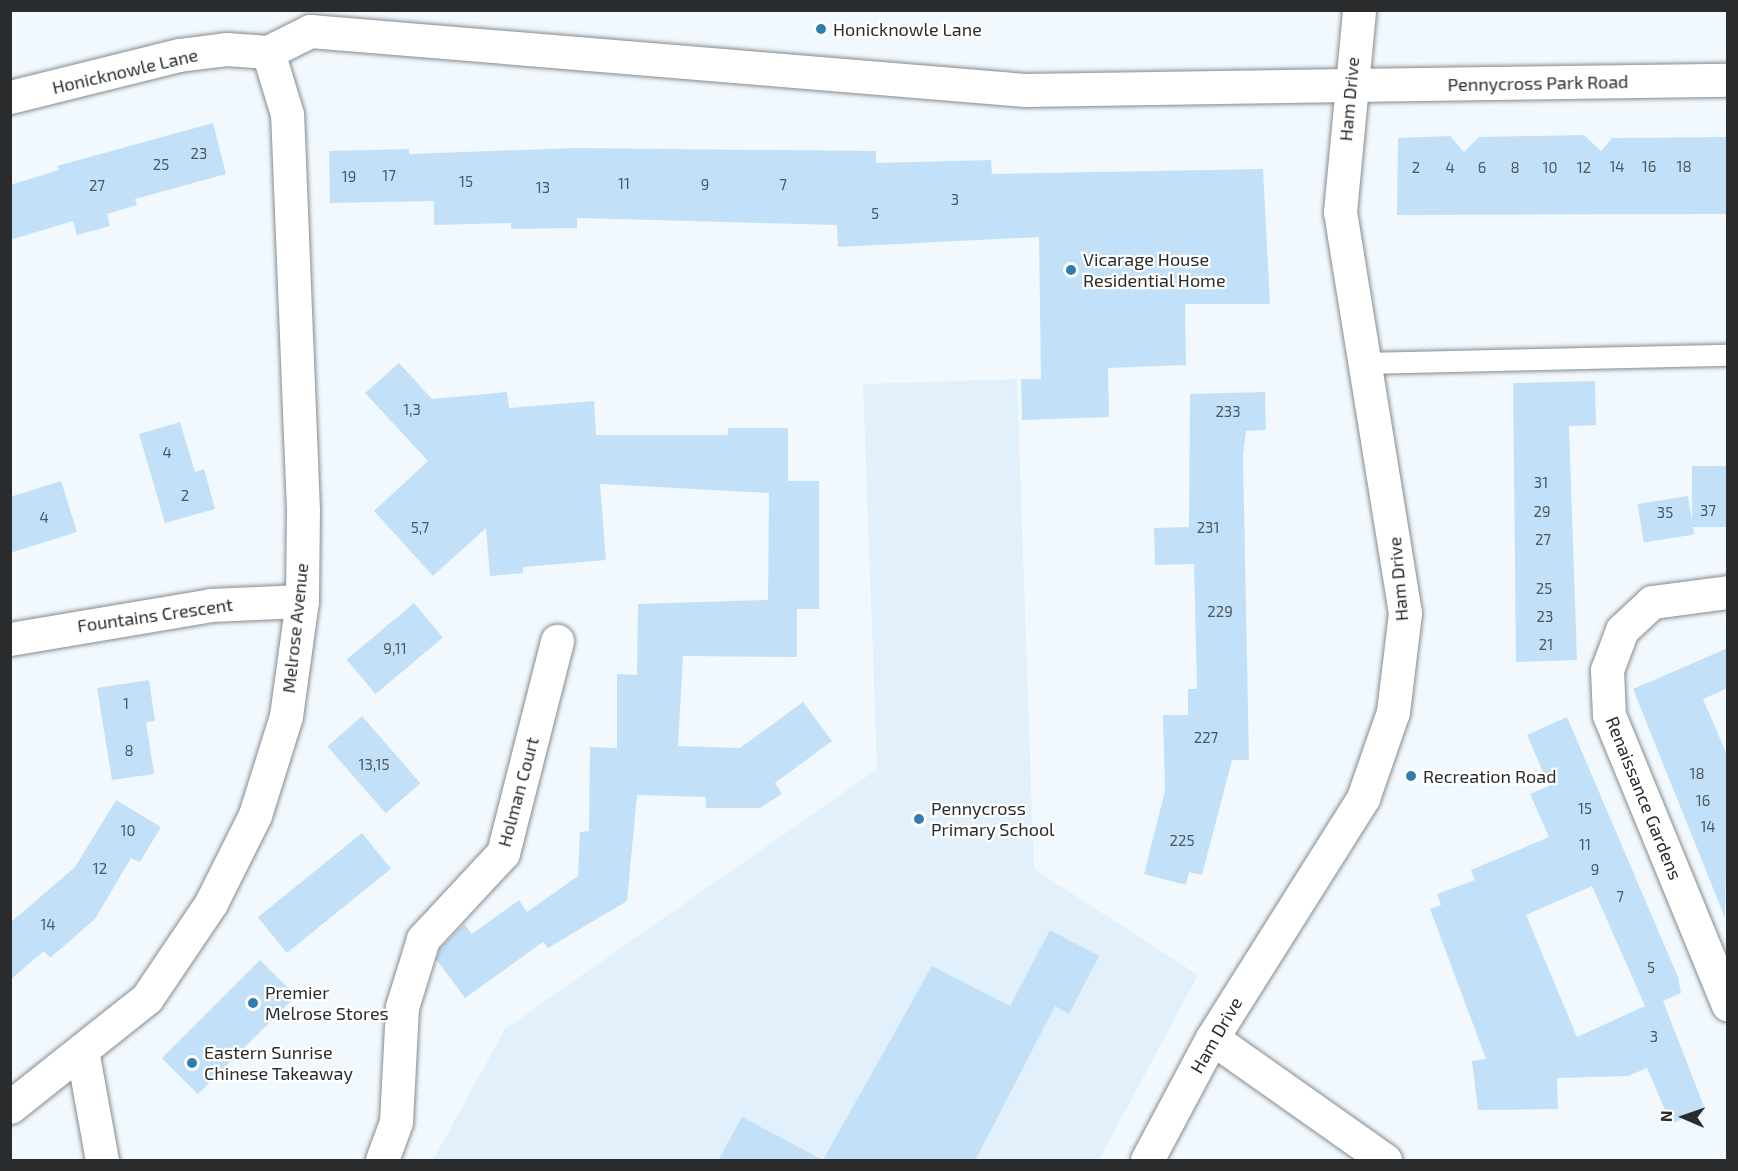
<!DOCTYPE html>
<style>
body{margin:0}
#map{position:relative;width:1738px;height:1171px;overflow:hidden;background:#f2f9fe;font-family:"Exo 2",sans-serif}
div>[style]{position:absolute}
.built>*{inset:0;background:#e2f0fb}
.building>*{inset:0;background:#c2e1f8;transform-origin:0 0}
.roads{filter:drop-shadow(0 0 2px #858b8f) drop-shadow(0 0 2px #858b8f)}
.lane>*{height:21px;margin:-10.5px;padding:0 10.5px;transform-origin:10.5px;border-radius:10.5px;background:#fff}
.street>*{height:33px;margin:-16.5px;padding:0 16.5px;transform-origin:16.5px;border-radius:16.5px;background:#fff}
.secondary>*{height:33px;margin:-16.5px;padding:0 16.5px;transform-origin:16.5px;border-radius:16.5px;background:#fff}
.dots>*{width:16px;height:16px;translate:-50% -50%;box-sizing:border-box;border:3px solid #fff;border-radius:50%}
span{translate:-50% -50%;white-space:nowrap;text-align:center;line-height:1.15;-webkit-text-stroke:4.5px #fff;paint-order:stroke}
.number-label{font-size:15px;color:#4f5860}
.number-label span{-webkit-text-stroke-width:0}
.poi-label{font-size:18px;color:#292b2d}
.left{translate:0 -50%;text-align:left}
.street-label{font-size:18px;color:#292b2d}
.frame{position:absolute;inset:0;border:12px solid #292b2d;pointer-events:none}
.north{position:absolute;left:1654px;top:1087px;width:60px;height:60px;-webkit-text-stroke:4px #fff;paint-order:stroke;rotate:272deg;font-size:16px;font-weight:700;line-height:24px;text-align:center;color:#292b2d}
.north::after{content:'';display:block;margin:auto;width:21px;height:27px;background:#292b2d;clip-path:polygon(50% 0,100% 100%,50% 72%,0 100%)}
</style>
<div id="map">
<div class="built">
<i style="clip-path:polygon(1017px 379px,1034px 869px,1198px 975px,1099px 1160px,433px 1160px,505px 1029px,877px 769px,863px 384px)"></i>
</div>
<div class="building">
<i style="clip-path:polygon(213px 123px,226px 174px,135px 199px,137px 205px,107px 214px,110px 226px,77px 235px,73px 221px,10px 240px,10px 185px,59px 170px,57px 166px)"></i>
<i style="clip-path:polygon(1584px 135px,1601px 151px,1612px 138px,1728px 137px,1728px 214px,1397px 215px,1398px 138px,1450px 136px,1464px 152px,1479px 137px)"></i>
<i style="clip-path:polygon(575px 148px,876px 151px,876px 163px,991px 160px,992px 174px,1263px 169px,1270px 304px,1185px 304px,1186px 365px,1108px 368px,1109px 417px,1022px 420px,1021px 379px,1041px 379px,1039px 237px,838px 247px,837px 225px,577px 218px,577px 228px,511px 229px,511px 223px,434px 225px,434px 201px,330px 203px,329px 151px,409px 149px,409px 154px)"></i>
<i style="clip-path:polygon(399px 363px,432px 399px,507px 392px,509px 408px,594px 401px,596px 435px,728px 435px,728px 428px,788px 428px,788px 481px,819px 481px,819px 609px,797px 609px,797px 657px,683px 656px,678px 746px,740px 748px,803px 702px,832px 741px,775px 783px,782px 794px,760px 808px,706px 808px,706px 797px,637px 795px,627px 901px,548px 948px,543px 942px,465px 998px,436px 959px,440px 949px,464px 924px,472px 934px,519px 900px,527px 912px,578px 876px,580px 832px,589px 831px,590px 747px,617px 748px,617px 674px,637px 675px,638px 604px,768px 600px,769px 493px,600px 484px,606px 560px,523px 567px,523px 573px,490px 576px,486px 528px,433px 576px,374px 511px,428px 461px,365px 393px)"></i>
<i style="clip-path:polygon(1595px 381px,1596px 425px,1569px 426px,1577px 660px,1516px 662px,1513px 383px)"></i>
<i style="clip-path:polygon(1265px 392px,1266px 430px,1246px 431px,1243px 456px,1249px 760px,1232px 760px,1202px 875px,1189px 872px,1186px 885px,1144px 874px,1165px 791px,1163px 715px,1188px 715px,1188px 689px,1197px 689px,1194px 564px,1155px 565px,1154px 528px,1189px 527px,1190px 394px)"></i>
<i style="clip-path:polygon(180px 422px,195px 472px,204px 469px,215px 509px,165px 523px,139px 434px)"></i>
<i style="left:1728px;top:466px;width:61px;height:36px;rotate:90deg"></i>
<i style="clip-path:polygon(61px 481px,77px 532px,10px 553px,10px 497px)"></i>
<i style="left:1688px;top:496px;width:39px;height:51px;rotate:81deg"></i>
<i style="left:414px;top:603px;width:45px;height:88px;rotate:50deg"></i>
<i style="clip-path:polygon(1728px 648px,1728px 688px,1703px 699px,1728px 757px,1725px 918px,1633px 689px)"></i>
<i style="clip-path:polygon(149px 680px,155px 721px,146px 722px,154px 774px,112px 780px,97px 688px)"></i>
<i style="left:362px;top:716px;width:89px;height:46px;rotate:49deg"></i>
<i style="clip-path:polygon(evenodd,1567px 717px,1678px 977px,1681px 993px,1663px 1001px,1705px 1109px,1671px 1124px,1647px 1068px,1628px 1076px,1557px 1078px,1558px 1109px,1478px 1110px,1472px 1061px,1486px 1059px,1430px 909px,1441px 905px,1437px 894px,1475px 880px,1471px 870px,1549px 837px,1530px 794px,1549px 786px,1527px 735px,1567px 717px,1592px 886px,1645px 1006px,1577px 1037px,1526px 915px,1592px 886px)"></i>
<i style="clip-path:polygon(116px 800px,161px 827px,140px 862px,131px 858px,95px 919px,50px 958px,44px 951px,10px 980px,10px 923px,75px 867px)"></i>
<i style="left:362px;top:833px;width:46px;height:134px;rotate:51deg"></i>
<i style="clip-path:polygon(1050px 930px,1099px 956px,1069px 1014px,1055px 1006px,975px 1161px,718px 1161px,742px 1117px,823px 1160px,932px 966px,1010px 1006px)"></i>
<i style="left:260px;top:960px;width:51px;height:139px;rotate:45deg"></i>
</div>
<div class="roads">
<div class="lane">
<i style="left:1362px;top:363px;width:366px;rotate:-1.3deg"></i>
</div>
<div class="street">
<i style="left:1348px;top:85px;width:380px;rotate:-0.8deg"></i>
<i style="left:1728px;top:592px;width:77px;rotate:172.5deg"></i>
<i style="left:1652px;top:602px;width:41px;rotate:137deg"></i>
<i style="left:1622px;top:630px;width:43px;rotate:110.6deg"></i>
<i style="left:1607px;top:670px;width:45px;rotate:87.5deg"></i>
<i style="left:1609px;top:715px;width:313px;rotate:67.7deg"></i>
<i style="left:10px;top:639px;width:203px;rotate:-9.6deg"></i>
<i style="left:210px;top:605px;width:92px;rotate:-2.5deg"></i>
<i style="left:1212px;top:1038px;width:212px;rotate:35.2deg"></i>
<i style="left:82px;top:1050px;width:112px;rotate:79.7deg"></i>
<i style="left:10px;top:1107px;width:175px;rotate:-38.5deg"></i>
<i style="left:147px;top:998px;width:115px;rotate:-56deg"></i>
<i style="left:211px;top:903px;width:98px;rotate:-63.4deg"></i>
<i style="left:255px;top:815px;width:104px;rotate:-72.6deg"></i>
<i style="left:286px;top:716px;width:116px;rotate:-82.1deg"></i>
<i style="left:302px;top:601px;width:91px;rotate:-89.4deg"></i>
<i style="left:303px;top:510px;width:396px;rotate:-92.3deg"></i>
<i style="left:287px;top:114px;width:65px;rotate:-107deg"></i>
<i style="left:382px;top:1160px;width:40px;rotate:-69.8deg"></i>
<i style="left:396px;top:1122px;width:115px;rotate:-87deg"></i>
<i style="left:402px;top:1007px;width:71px;rotate:-72.8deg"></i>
<i style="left:423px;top:939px;width:117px;rotate:-47.1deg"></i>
<i style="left:503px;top:853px;width:219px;rotate:-75.7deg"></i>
</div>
<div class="secondary">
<i style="left:10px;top:97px;width:174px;rotate:-14deg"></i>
<i style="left:179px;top:55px;width:47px;rotate:-7.3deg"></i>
<i style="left:226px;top:49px;width:42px;rotate:4.1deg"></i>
<i style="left:268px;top:52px;width:47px;rotate:-26.6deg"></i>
<i style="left:310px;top:31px;width:717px;rotate:4.72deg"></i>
<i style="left:1025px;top:90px;width:323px;rotate:-0.9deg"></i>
<i style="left:1147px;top:1160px;width:138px;rotate:-62deg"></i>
<i style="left:1212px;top:1038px;width:284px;rotate:-57.8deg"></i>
<i style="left:1363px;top:798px;width:91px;rotate:-70.8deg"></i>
<i style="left:1393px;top:712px;width:100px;rotate:-83.1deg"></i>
<i style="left:1405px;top:613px;width:406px;rotate:-99.2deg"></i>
<i style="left:1340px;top:212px;width:203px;rotate:-84.6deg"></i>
</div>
</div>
<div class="dots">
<i style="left:821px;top:29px;background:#2e7fb0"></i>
<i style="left:1071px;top:270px;background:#2e7fb0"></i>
<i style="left:1411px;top:776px;background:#2e7fb0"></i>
<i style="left:919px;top:819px;background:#2e7fb0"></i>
<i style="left:253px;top:1003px;background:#2e7fb0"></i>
<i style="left:192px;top:1063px;background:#2e7fb0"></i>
</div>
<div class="number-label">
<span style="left:199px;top:154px">23</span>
<span style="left:161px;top:165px">25</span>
<span style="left:1617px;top:167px">14</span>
<span style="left:1649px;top:167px">16</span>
<span style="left:1684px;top:167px">18</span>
<span style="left:1416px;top:168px">2</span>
<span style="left:1450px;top:168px">4</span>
<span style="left:1482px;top:168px">6</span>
<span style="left:1515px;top:168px">8</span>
<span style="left:1550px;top:168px">10</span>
<span style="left:1584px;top:168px">12</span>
<span style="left:389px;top:176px">17</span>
<span style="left:349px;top:177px">19</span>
<span style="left:466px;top:182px">15</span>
<span style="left:624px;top:184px">11</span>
<span style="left:705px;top:185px">9</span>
<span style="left:783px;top:185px">7</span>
<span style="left:97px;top:186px">27</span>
<span style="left:543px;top:188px">13</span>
<span style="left:955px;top:200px">3</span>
<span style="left:875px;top:214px">5</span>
<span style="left:412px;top:410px">1,3</span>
<span style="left:1228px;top:412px">233</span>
<span style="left:167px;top:453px">4</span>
<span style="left:1541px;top:483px">31</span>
<span style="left:185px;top:496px">2</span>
<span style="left:1708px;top:511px">37</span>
<span style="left:1542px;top:512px">29</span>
<span style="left:1665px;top:513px">35</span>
<span style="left:44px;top:518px">4</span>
<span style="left:420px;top:528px">5,7</span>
<span style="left:1208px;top:528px">231</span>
<span style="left:1543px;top:540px">27</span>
<span style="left:1544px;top:589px">25</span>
<span style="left:1220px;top:612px">229</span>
<span style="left:1545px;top:617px">23</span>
<span style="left:1546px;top:645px">21</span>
<span style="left:395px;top:649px">9,11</span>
<span style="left:126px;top:704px">1</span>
<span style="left:1206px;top:738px">227</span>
<span style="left:129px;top:751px">8</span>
<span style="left:374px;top:765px">13,15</span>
<span style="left:1697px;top:774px">18</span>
<span style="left:1703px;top:801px">16</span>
<span style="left:1585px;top:809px">15</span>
<span style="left:1708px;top:827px">14</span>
<span style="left:128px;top:831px">10</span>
<span style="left:1182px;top:841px">225</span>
<span style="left:1585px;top:845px">11</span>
<span style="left:100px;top:869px">12</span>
<span style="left:1595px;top:870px">9</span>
<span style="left:1620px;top:897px">7</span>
<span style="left:48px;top:925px">14</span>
<span style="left:1651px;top:968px">5</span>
<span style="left:1654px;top:1037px">3</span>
</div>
<div class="poi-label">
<span class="left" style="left:833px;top:29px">Honicknowle Lane</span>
<span class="left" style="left:1083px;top:270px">Vicarage House<br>Residential Home</span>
<span class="left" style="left:1423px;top:776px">Recreation Road</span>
<span class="left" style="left:931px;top:819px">Pennycross<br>Primary School</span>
<span class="left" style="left:265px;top:1003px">Premier<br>Melrose Stores</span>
<span class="left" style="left:204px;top:1063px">Eastern Sunrise<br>Chinese Takeaway</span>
</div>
<div class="street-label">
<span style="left:125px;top:71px;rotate:-13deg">Honicknowle Lane</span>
<span style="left:1538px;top:83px;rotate:-1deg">Pennycross Park Road</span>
<span style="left:1349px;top:99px;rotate:-85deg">Ham Drive</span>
<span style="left:1398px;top:579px;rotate:-95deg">Ham Drive</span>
<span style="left:155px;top:615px;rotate:-8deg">Fountains Crescent</span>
<span style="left:295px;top:628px;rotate:-84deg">Melrose Avenue</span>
<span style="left:518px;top:792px;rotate:-75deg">Holman Court</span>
<span style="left:1644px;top:798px;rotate:68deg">Renaissance Gardens</span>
<span style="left:1216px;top:1035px;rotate:-60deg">Ham Drive</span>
</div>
<div class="frame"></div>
<div class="north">N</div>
</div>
